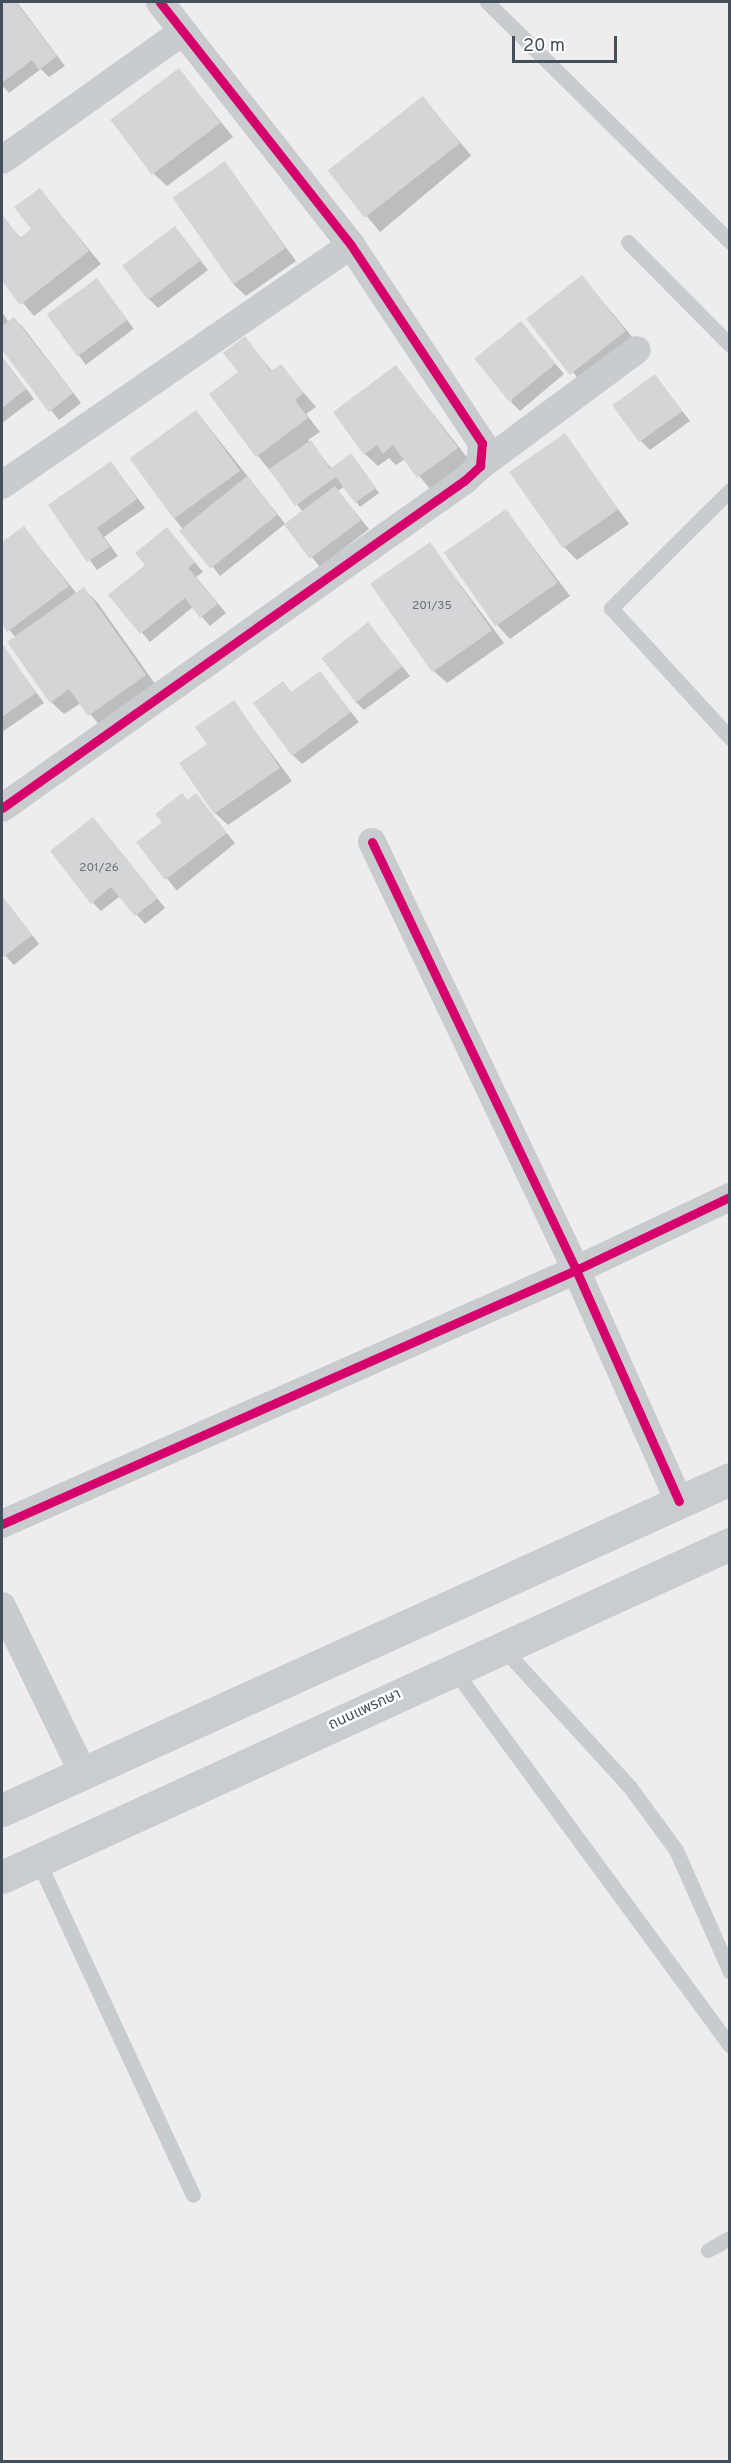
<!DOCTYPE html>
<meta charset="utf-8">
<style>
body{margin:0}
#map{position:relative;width:731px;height:2463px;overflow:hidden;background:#eeecec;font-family:Overpass,"Noto Sans Thai",sans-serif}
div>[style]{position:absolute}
.shadow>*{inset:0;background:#0003;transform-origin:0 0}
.building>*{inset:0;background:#d5d4d7;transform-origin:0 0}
.lane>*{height:15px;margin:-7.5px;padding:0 7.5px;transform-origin:7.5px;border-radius:7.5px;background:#c9ccce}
.street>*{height:28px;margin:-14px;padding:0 14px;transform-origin:14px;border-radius:14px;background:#c9ccce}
.secondary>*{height:33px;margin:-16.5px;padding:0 16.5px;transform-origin:16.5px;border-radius:16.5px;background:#c9cdd0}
.cycleway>*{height:9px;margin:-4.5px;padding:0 4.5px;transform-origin:4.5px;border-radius:4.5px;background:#d6006c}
span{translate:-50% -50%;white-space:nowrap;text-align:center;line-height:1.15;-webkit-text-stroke:5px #fff;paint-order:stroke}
.number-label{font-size:12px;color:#69727b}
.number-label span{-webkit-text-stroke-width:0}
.street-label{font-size:15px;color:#434f5b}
.frame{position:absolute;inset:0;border:3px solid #434f5b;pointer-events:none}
.scale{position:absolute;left:512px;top:36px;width:105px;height:27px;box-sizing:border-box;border:3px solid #434f5b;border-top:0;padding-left:8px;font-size:18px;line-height:21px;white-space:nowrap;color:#434f5b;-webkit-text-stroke:4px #fff;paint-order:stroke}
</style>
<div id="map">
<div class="shadow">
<i style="clip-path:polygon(2px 2px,17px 2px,65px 66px,49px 77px,41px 69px,9px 93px,2px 85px)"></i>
<i style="clip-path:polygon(179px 70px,233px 137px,167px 186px,154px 174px)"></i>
<i style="left:423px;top:98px;width:75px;height:119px;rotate:50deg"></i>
<i style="clip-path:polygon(225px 163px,296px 261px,246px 296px,233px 284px)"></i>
<i style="clip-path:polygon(40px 190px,101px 264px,34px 316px,2px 278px,2px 218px,22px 239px,34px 230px)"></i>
<i style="clip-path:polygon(175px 228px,208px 270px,158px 308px,149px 299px)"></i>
<i style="left:582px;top:277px;width:82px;height:68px;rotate:50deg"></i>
<i style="left:97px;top:280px;width:61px;height:60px;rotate:53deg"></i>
<i style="clip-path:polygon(2px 312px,9px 323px,14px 319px,23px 327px,81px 403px,59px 420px,2px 348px)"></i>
<i style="clip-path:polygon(529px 332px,564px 374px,520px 411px,511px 402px)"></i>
<i style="clip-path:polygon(245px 338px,273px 372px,281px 366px,316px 407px,306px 414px,320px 432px,308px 440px,332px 469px,355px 460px,379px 493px,360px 507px,345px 486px,338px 491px,369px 529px,320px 567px,285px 524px,220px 576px,174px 518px,196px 411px,286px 525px,303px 512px,258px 456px,240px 372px)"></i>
<i style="clip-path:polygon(2px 357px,34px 399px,2px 423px)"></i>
<i style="clip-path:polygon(396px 367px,470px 461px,431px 490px,405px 459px,396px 465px,389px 458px,378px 466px,365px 454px)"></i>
<i style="clip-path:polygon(655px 376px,690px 421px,650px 450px,641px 441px)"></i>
<i style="clip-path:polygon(564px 435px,629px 524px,577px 560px,564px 547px)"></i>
<i style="clip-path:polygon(111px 463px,145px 508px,104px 537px,118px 556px,97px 570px,50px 505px)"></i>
<i style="clip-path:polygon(506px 511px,570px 596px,510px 639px,498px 626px)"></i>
<i style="clip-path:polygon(24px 528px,77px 594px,84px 589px,97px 602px,158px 688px,102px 728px,81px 703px,64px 714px,51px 702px,16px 638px,2px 621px,2px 544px)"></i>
<i style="clip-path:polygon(167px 529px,203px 572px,196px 577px,226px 613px,210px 626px,193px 607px,150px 642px,110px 595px,147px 565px)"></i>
<i style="clip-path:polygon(430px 544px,504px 643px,447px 683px,434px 671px)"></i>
<i style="clip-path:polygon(368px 624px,410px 676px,364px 710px,355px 701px)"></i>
<i style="clip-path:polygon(2px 646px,44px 703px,2px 732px)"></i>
<i style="clip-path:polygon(320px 673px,359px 722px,302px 764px,293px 755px,283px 683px,292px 693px)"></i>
<i style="clip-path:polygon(233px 702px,292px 781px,228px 825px,215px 813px,210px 744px)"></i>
<i style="left:196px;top:795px;width:62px;height:75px;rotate:51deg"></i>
<i style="clip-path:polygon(101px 828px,165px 908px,145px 924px,120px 896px,101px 911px,93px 903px)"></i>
<i style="clip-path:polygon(2px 896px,39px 944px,14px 965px,2px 952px)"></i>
</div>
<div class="building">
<i style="clip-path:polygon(2px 2px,16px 2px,57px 56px,39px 70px,32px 60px,2px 83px)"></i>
<i style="left:179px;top:68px;width:69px;height:86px;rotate:53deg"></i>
<i style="left:423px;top:96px;width:60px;height:121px;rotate:52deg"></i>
<i style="left:225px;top:161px;width:106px;height:64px;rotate:55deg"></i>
<i style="clip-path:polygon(40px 188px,89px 251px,20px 305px,2px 281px,2px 214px,20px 238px,31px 229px,14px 207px)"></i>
<i style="left:175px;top:226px;width:43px;height:66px;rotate:53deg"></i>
<i style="left:582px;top:275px;width:71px;height:71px;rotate:52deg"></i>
<i style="left:97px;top:278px;width:52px;height:62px;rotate:54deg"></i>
<i style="clip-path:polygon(14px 317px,73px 393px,49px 412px,2px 350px,2px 326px)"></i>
<i style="left:521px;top:321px;width:55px;height:60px;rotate:51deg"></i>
<i style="clip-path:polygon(245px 336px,271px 371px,281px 364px,304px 393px,295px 400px,308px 418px,256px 457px,209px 394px,238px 372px,223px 353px)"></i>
<i style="clip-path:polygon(2px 358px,26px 389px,2px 408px)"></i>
<i style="clip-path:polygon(396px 365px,458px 448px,417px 478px,393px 445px,383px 454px,377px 445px,364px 455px,333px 412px)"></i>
<i style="left:655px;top:374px;width:46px;height:53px;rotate:54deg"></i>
<i style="left:196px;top:410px;width:75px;height:82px;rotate:54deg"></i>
<i style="left:565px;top:433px;width:93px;height:68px;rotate:55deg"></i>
<i style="clip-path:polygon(311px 440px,330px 469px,351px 453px,376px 488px,355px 503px,336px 477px,295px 506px,269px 469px)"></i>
<i style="clip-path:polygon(111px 461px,137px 499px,97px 528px,110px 547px,87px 562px,48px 505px)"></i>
<i style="left:247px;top:476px;width:49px;height:87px;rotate:51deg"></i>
<i style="left:335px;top:486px;width:43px;height:64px;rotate:53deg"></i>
<i style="left:506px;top:509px;width:90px;height:76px;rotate:55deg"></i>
<i style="clip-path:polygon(24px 526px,69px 586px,7px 632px,2px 624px,2px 542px)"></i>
<i style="clip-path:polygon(167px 527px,195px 562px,188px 568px,218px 604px,200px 618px,185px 598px,140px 634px,108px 595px,145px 565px,135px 553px)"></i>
<i style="left:430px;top:542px;width:108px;height:73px;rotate:55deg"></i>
<i style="clip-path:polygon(84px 587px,146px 675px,88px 716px,69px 689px,50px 703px,7px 642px)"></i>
<i style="left:368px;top:622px;width:56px;height:59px;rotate:52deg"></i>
<i style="clip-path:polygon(2px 643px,36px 693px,2px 717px)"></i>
<i style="clip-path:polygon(320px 671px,351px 712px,292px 756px,253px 703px,283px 681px,291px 692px)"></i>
<i style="clip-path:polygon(234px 700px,280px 768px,214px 814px,179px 763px,207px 744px,195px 727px)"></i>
<i style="clip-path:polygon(182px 793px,187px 800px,196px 793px,227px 833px,165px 880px,136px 842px,162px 823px,155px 814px)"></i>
<i style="clip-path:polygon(93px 817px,158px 898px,135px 916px,111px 887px,91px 904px,50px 851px)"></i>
<i style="clip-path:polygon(2px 896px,32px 935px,4px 957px,2px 954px)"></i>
</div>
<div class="lane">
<i style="left:487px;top:2px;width:342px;rotate:44.6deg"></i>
<i style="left:628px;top:242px;width:145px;rotate:45.3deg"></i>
<i style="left:730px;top:490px;width:168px;rotate:135.2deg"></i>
<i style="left:611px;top:608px;width:176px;rotate:47.5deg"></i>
<i style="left:502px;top:1647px;width:188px;rotate:47.6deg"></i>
<i style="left:629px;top:1786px;width:79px;rotate:53.7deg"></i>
<i style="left:676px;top:1850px;width:133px;rotate:66.1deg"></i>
<i style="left:454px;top:1670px;width:466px;rotate:53.7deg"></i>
<i style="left:38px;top:1861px;width:368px;rotate:65.1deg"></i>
<i style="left:708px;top:2250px;width:25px;rotate:-29deg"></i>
</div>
<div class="street">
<i style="left:2px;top:160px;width:221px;rotate:-35.4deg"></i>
<i style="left:480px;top:466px;width:195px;rotate:-36.5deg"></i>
<i style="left:2px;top:485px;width:424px;rotate:-34.5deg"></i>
<i style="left:2px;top:808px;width:567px;rotate:-35.31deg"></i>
<i style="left:465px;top:480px;width:21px;rotate:-43deg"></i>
<i style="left:480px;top:466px;width:23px;rotate:-85deg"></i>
<i style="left:482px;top:443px;width:237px;rotate:-123.5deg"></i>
<i style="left:351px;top:245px;width:309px;rotate:-128.2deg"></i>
<i style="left:372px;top:842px;width:474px;rotate:64.5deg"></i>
<i style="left:576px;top:1270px;width:253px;rotate:66deg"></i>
<i style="left:2px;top:1524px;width:628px;rotate:-23.87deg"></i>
<i style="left:576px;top:1270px;width:170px;rotate:-25.4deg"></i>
<i style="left:2px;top:1606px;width:186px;rotate:64.1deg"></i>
</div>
<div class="secondary">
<i style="left:2px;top:1810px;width:800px;rotate:-24.45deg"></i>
<i style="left:2px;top:1877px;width:801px;rotate:-24.58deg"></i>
</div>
<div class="cycleway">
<i style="left:2px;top:808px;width:567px;rotate:-35.31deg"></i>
<i style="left:465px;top:480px;width:21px;rotate:-43deg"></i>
<i style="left:480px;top:466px;width:23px;rotate:-85deg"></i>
<i style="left:482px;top:443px;width:237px;rotate:-123.5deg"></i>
<i style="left:351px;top:245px;width:309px;rotate:-128.2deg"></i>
<i style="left:372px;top:842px;width:474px;rotate:64.5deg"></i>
<i style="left:576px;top:1270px;width:253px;rotate:66deg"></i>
<i style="left:2px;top:1524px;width:628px;rotate:-23.87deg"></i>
<i style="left:576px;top:1270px;width:170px;rotate:-25.4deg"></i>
</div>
<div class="number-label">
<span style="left:432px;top:607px">201/35</span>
<span style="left:99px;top:869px">201/26</span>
</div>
<div class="street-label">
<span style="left:365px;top:1710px;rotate:-25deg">ถนนแพรกษา</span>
</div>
<div class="frame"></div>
<div class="scale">20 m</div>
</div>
